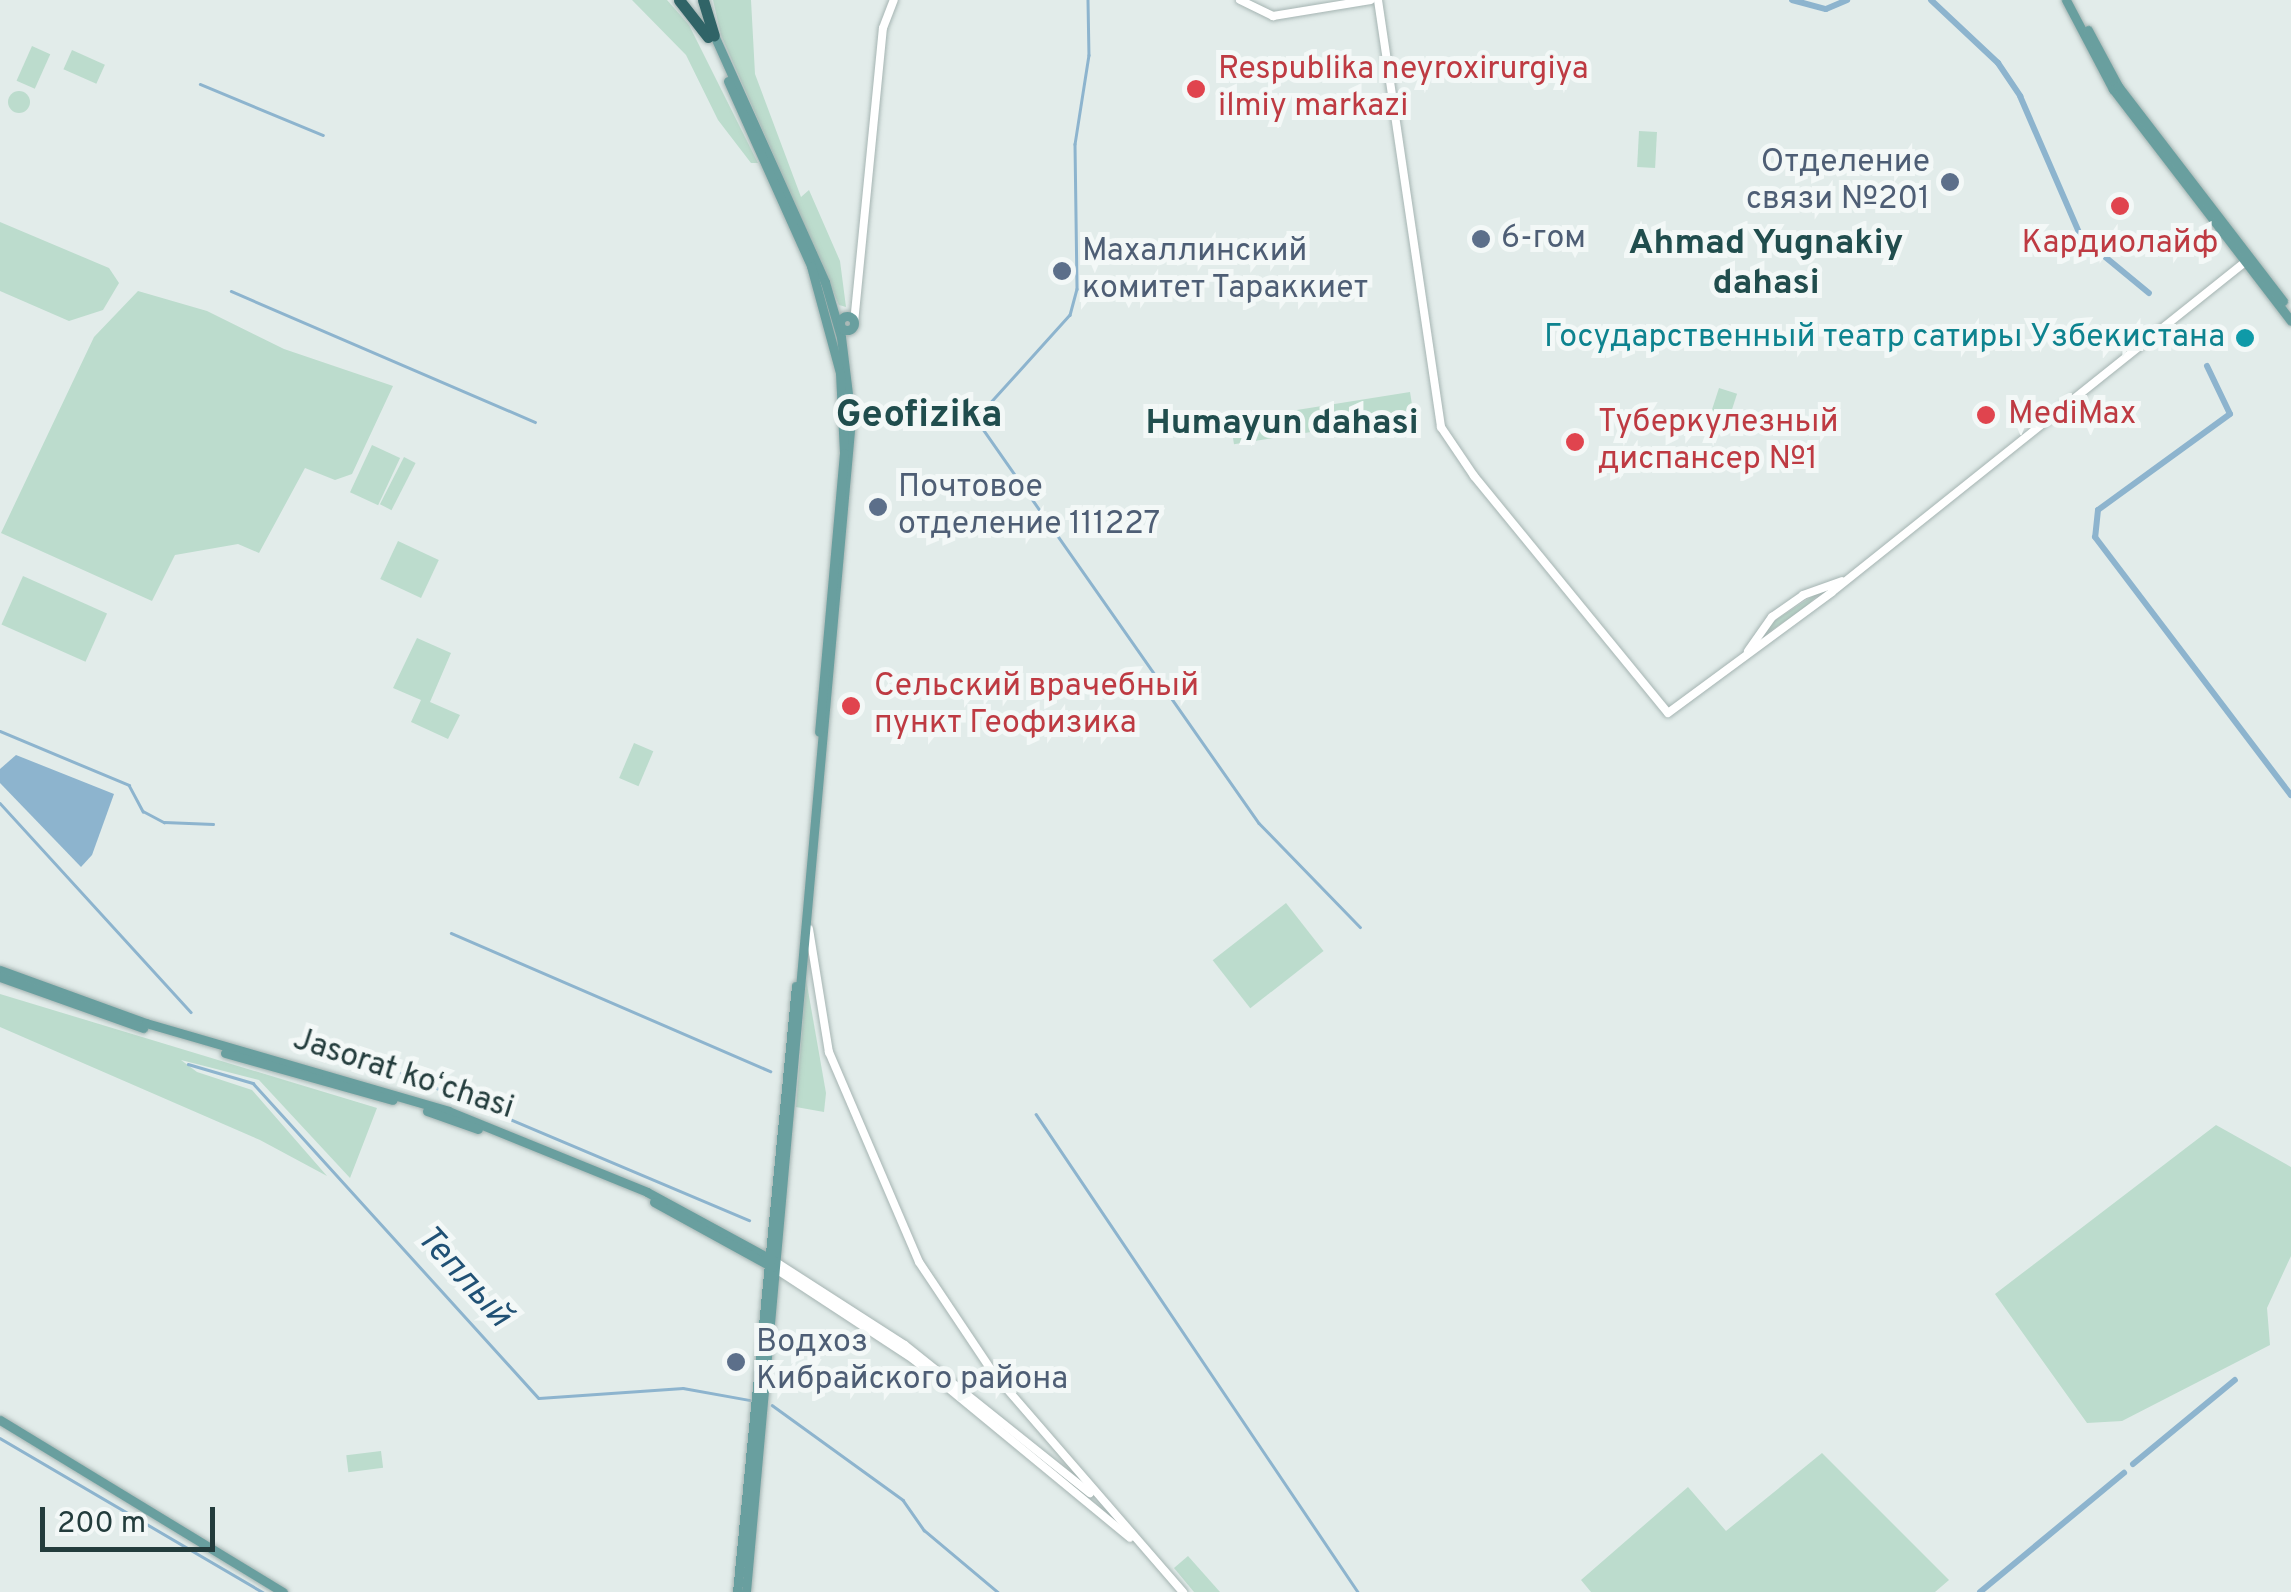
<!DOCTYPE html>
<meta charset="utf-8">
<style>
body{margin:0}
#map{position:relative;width:2291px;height:1592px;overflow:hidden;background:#e2ecea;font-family:Overpass,sans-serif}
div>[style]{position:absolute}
.green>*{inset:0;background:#bcdccd;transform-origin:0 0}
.round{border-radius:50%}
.water>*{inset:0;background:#8db4ce}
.stream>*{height:2.5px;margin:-1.25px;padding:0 1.25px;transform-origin:1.25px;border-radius:1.25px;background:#8db4ce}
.canal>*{height:6px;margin:-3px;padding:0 3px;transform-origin:3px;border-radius:3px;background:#8db4ce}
.roads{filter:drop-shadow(0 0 2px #a5b4b2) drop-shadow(0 0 2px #a5b4b2)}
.minor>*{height:8px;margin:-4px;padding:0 4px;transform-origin:4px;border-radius:4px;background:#fff}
.major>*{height:9px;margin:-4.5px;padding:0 4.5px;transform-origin:4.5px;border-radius:4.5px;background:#699f9f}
.major>.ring{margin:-4.5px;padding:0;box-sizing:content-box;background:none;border:9px solid #699f9f;border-radius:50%}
.highway>*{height:11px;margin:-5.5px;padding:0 5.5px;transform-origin:5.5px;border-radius:5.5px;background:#306467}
.dots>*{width:28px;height:28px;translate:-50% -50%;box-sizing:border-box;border:5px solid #f3f8f7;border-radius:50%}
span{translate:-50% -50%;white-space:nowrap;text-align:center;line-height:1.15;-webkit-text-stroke:10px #f3f8f7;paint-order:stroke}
.health-label{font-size:32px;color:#be3a42}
.left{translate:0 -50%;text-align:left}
.service-label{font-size:32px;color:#4e5e75}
.right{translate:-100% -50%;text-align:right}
.culture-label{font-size:32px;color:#0d838f}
.street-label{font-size:32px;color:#233c3c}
.neighbourhood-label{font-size:35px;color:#204d4d;font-weight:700}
.water-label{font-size:35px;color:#205175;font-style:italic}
.quarter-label{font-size:38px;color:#204d4d;font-weight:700}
.scale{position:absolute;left:40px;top:1507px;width:175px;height:45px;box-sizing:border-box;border:5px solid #233c3c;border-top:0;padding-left:12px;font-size:30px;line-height:35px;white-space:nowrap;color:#233c3c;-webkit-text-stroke:8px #f3f8f7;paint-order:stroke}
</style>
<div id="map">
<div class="green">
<i style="clip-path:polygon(632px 0,667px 0,689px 25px,758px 163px,751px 163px,718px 120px,686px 55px)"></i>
<i style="clip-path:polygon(713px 0,751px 0,755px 74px,801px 197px,809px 190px,840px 261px,846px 307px,839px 305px,721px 35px)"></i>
<i style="left:32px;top:46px;width:20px;height:38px;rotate:24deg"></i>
<i style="left:72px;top:50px;width:36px;height:21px;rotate:24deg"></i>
<i class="round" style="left:8px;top:91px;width:22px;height:22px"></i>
<i style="left:1639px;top:131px;width:18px;height:36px;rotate:3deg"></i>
<i style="clip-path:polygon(0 222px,109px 268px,119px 283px,103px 310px,69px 321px,0 291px)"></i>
<i style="clip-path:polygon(138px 291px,207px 311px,284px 349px,393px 386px,352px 474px,335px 480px,305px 468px,259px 553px,238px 544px,175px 555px,152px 601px,1px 533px,94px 337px)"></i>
<i style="left:1719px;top:388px;width:19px;height:36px;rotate:18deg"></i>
<i style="left:1410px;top:392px;width:24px;height:182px;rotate:81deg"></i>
<i style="left:372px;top:445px;width:31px;height:52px;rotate:25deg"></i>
<i style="left:404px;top:457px;width:13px;height:53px;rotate:27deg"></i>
<i style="left:398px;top:541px;width:45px;height:42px;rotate:25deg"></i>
<i style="left:23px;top:576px;width:92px;height:53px;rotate:24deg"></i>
<i style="clip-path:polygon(1822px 590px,1806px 607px,1763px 636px,1774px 621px)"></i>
<i style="clip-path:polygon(417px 638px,451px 653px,430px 702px,460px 715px,448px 739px,411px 722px,421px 700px,393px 688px)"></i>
<i style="left:634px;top:743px;width:21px;height:38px;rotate:23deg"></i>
<i style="left:1286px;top:903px;width:61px;height:93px;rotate:52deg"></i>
<i style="clip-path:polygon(806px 979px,826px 1093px,824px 1112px,796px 1107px)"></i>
<i style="clip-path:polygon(0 994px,377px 1108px,350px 1178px,259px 1080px,181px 1060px,197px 1072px,252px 1090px,327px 1176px,260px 1140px,0 1027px)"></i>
<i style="clip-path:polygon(2216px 1125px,2291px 1167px,2291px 1256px,2267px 1308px,2270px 1345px,2122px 1421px,2087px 1423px,1995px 1294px)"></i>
<i style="left:381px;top:1451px;width:17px;height:35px;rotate:83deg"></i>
<i style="clip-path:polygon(1822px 1453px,1949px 1580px,1935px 1592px,1591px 1592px,1581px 1580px,1688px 1487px,1726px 1531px)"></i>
<i style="clip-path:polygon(1188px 1556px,1220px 1592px,1194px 1592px,1174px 1568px)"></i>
</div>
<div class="water">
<i style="clip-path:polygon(16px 755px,114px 794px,92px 855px,81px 867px,0 783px,0 769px)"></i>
</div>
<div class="stream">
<i style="left:1088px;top:0;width:55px;rotate:89deg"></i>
<i style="left:1089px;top:55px;width:90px;rotate:98.9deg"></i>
<i style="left:1075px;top:144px;width:145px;rotate:89.2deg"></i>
<i style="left:1077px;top:289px;width:27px;rotate:105deg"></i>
<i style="left:1070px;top:315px;width:140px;rotate:132.1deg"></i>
<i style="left:976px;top:419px;width:493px;rotate:55deg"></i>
<i style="left:1259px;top:823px;width:145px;rotate:45.8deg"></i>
<i style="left:200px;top:84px;width:133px;rotate:22.5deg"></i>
<i style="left:231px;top:291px;width:331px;rotate:23.3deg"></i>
<i style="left:0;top:731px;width:140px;rotate:22.7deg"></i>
<i style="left:129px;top:785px;width:30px;rotate:62deg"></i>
<i style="left:143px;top:811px;width:24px;rotate:28deg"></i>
<i style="left:164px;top:822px;width:49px;rotate:2.3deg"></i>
<i style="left:0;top:803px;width:283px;rotate:47.6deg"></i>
<i style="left:451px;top:933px;width:348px;rotate:23.4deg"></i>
<i style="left:188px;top:1064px;width:68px;rotate:16.3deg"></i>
<i style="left:253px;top:1083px;width:425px;rotate:47.8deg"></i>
<i style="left:539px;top:1398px;width:144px;rotate:-4deg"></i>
<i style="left:683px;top:1388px;width:68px;rotate:10.2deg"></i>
<i style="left:401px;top:1073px;width:378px;rotate:22.9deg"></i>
<i style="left:1036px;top:1114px;width:576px;rotate:56.03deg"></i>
<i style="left:772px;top:1405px;width:162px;rotate:35.9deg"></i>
<i style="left:903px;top:1500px;width:37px;rotate:55deg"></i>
<i style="left:924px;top:1530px;width:97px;rotate:40deg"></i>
<i style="left:0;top:1438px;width:305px;rotate:30.4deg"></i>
</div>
<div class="canal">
<i style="left:1792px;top:0;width:35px;rotate:15deg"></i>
<i style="left:1826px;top:9px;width:23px;rotate:-23deg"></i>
<i style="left:1931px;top:0;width:92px;rotate:43.2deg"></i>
<i style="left:1998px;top:63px;width:40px;rotate:56deg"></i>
<i style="left:2020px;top:96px;width:154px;rotate:66.6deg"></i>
<i style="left:2081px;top:237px;width:88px;rotate:39.5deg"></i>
<i style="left:2207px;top:366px;width:53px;rotate:64.4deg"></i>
<i style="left:2230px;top:414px;width:163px;rotate:144deg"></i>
<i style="left:2098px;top:510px;width:27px;rotate:96deg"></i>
<i style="left:2095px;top:537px;width:324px;rotate:52.8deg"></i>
<i style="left:2133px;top:1464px;width:132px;rotate:-39.5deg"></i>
<i style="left:1980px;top:1592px;width:187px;rotate:-39.6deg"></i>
</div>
<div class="roads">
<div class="minor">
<i style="left:1240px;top:0;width:37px;rotate:26deg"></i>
<i style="left:1273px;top:16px;width:99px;rotate:-9.3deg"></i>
<i style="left:1378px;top:0;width:432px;rotate:81.6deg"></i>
<i style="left:1441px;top:427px;width:59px;rotate:56deg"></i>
<i style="left:1474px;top:476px;width:306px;rotate:50.7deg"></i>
<i style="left:1668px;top:713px;width:204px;rotate:-36.4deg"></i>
<i style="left:1832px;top:592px;width:529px;rotate:-38.63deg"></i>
<i style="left:854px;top:323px;width:296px;rotate:-84.4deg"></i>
<i style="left:883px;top:28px;width:30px;rotate:-69deg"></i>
<i style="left:1748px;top:651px;width:42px;rotate:-54.8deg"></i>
<i style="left:1772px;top:617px;width:38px;rotate:-35deg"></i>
<i style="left:1803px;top:595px;width:41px;rotate:-19.7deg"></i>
<i style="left:809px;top:929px;width:125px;rotate:80.8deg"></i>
<i style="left:829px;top:1052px;width:228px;rotate:66.8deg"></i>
<i style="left:919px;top:1262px;width:135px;rotate:56.2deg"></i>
<i style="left:994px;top:1374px;width:289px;rotate:49.1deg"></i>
<i style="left:776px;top:1262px;width:153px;rotate:32.8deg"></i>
<i style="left:905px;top:1345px;width:237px;rotate:38.7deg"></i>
<i style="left:776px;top:1269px;width:164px;rotate:33.3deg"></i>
<i style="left:913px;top:1359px;width:281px;rotate:39.5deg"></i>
</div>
<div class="major">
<i style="left:2066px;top:0;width:101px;rotate:62.2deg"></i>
<i style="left:2113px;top:89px;width:292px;rotate:52.5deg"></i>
<i style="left:2088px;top:30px;width:64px;rotate:61.8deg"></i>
<i style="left:2118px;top:86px;width:271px;rotate:52.5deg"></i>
<i style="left:714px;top:35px;width:271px;rotate:65.8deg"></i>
<i style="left:825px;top:282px;width:57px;rotate:73.8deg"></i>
<i style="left:841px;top:337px;width:83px;rotate:83deg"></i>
<i style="left:851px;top:419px;width:1178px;rotate:95.12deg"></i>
<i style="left:728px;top:81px;width:203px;rotate:65.8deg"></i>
<i style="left:811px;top:266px;width:111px;rotate:74.8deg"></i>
<i style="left:840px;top:373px;width:80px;rotate:87.1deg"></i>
<i style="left:844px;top:453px;width:280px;rotate:95.1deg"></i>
<i class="ring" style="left:840px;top:316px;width:5px;height:5px"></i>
<i style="left:0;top:970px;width:155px;rotate:20deg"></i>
<i style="left:146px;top:1023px;width:315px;rotate:16.2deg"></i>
<i style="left:448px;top:1111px;width:215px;rotate:22.1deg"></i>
<i style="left:647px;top:1192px;width:145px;rotate:28.5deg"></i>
<i style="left:0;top:977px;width:152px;rotate:19.6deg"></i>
<i style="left:225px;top:1053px;width:174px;rotate:15.6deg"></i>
<i style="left:427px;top:1111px;width:54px;rotate:19.4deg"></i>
<i style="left:654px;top:1202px;width:135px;rotate:28.8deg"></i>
<i style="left:0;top:1420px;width:331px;rotate:31.3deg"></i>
<i style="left:737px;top:1592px;width:609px;rotate:-84.44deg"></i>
</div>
<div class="highway">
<i style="left:679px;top:0;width:47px;rotate:51.9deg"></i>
<i style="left:703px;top:0;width:37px;rotate:73deg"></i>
</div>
</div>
<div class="dots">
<i style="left:1196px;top:89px;background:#e0444e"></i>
<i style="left:1950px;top:182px;background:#5c6f8a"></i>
<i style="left:2120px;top:206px;background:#e0444e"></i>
<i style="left:1481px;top:239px;background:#5c6f8a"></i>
<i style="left:1062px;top:271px;background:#5c6f8a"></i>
<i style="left:2245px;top:338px;background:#0f9aa8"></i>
<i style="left:1986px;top:415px;background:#e0444e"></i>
<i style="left:1575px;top:442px;background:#e0444e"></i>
<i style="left:878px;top:507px;background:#5c6f8a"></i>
<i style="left:851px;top:706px;background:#e0444e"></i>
<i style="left:736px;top:1362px;background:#5c6f8a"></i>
</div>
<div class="health-label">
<span class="left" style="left:1218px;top:89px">Respublika neyroxirurgiya<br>ilmiy markazi</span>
<span style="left:2120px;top:244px">Кардиолайф</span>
<span class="left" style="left:2008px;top:415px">MediMax</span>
<span class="left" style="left:1598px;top:442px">Туберкулезный<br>диспансер №1</span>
<span class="left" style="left:874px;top:706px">Сельский врачебный<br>пункт Геофизика</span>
</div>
<div class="service-label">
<span class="right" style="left:1930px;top:182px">Отделение<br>связи №201</span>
<span class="left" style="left:1501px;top:239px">6-гом</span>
<span class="left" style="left:1082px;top:271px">Махаллинский<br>комитет Тараккиет</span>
<span class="left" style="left:898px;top:507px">Почтовое<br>отделение 111227</span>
<span class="left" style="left:756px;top:1362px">Водхоз<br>Кибрайского района</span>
</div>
<div class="culture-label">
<span class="right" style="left:2225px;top:338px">Государственный театр сатиры Узбекистана</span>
</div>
<div class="street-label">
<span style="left:403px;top:1075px;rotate:18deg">Jasorat koʻchasi</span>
</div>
<div class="neighbourhood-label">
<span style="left:1766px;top:264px">Ahmad Yugnakiy<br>dahasi</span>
<span style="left:1282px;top:424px">Humayun dahasi</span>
</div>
<div class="water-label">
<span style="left:463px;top:1277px;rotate:48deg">Теплый</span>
</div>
<div class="quarter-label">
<span style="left:919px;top:417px">Geofizika</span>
</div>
<div class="scale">200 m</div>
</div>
